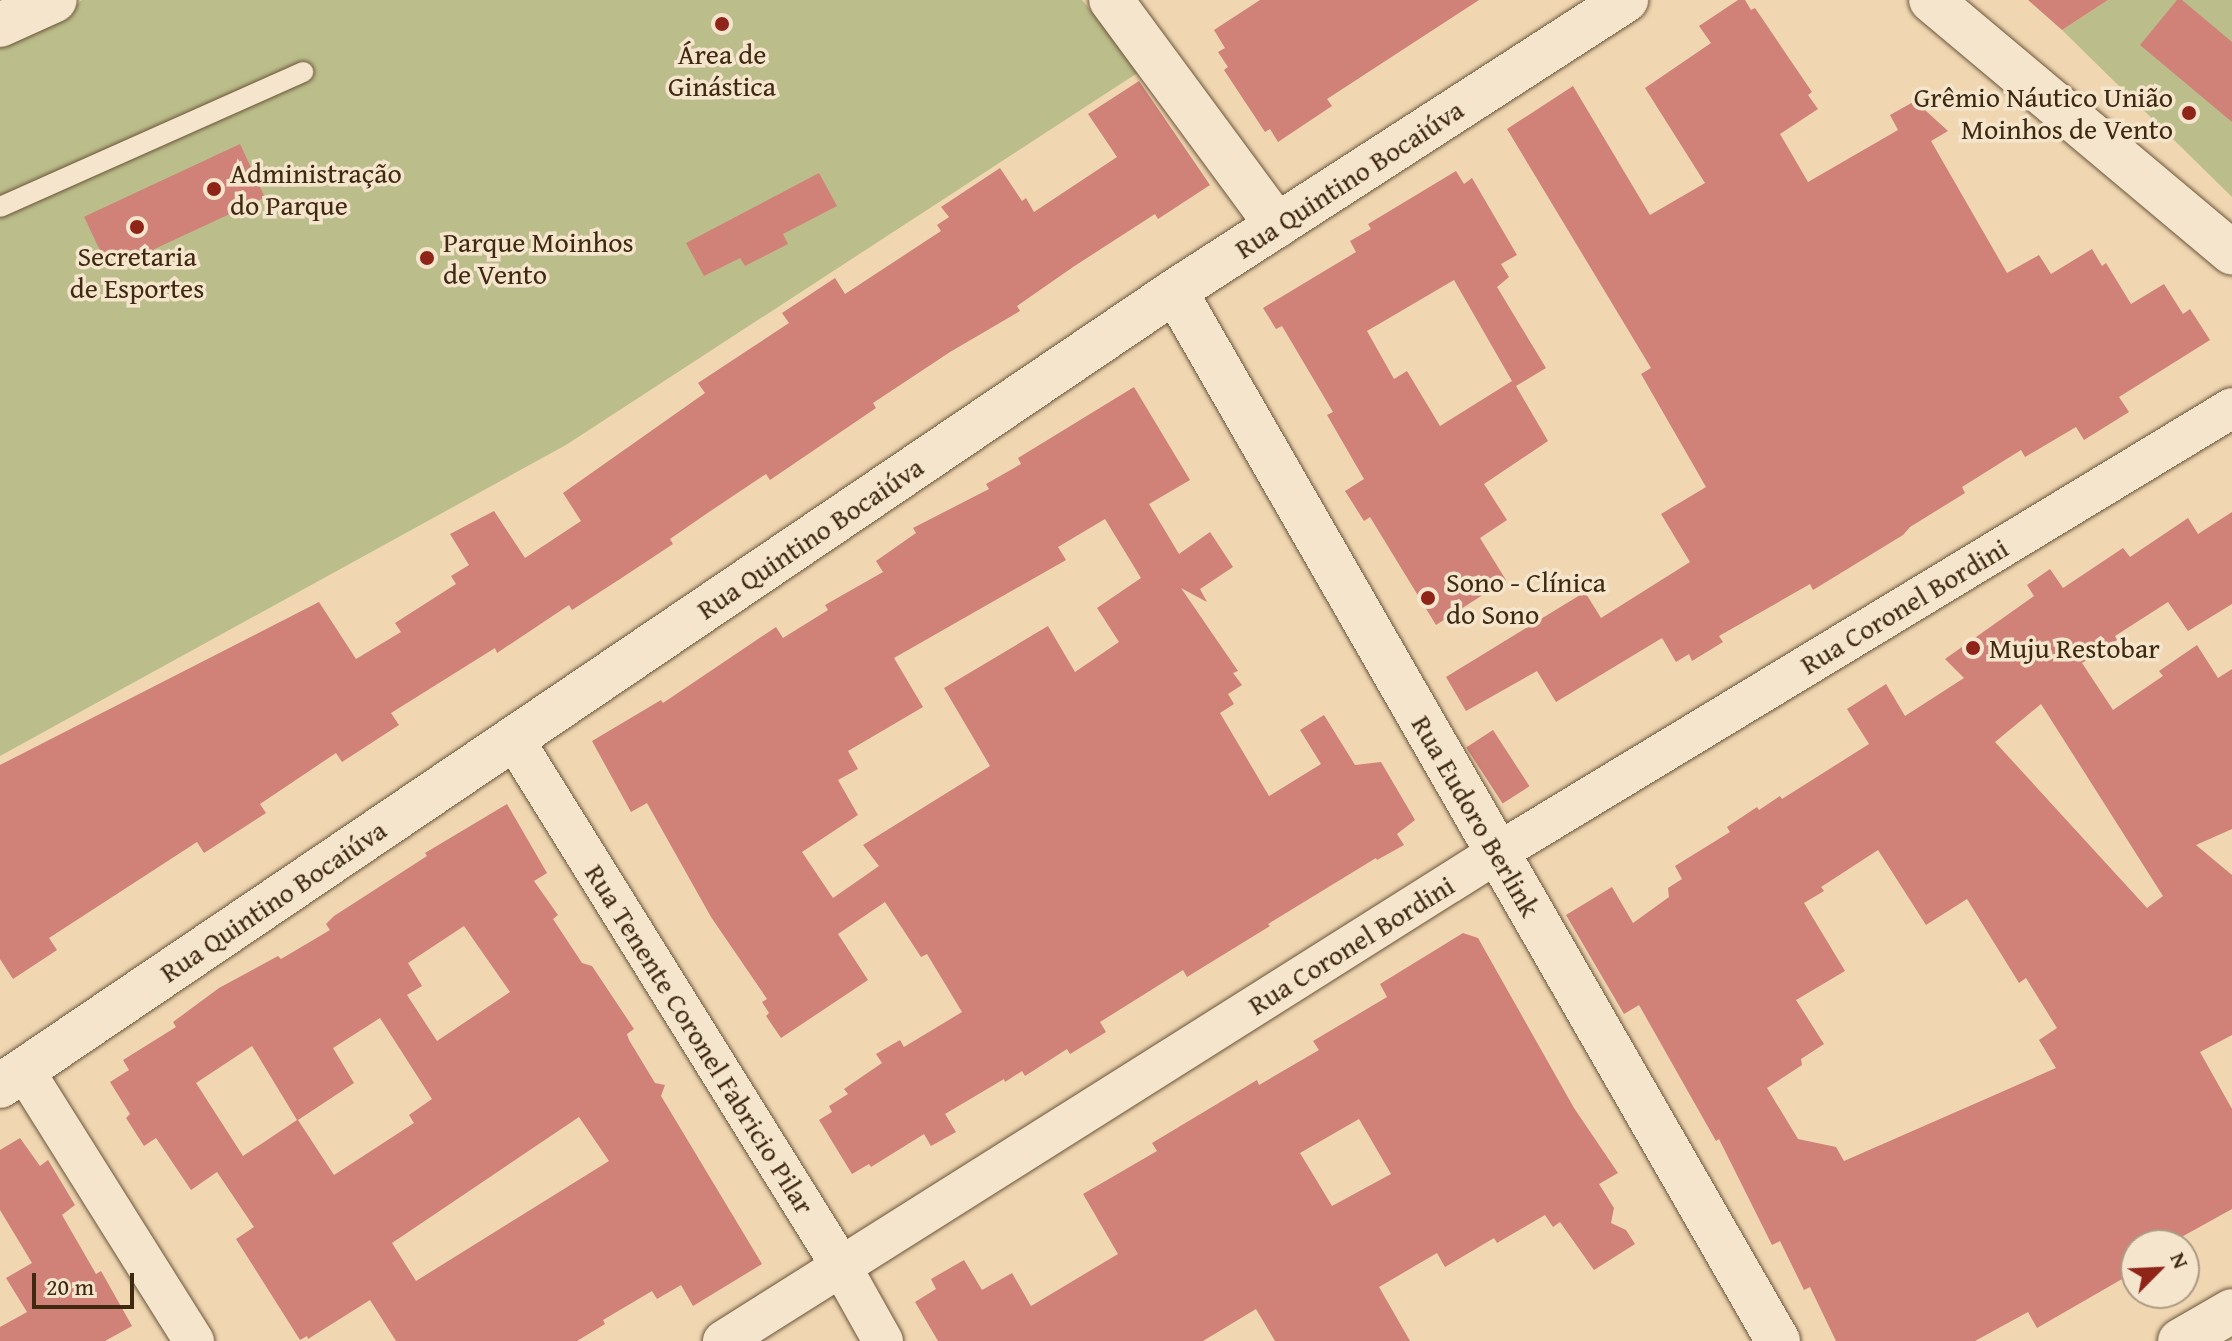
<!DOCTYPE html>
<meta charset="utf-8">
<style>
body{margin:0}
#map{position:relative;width:2232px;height:1341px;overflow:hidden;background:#f0d7b2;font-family:"Gentium Book Plus",serif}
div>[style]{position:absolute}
.green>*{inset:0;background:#bbbe8b}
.building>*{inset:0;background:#d08178;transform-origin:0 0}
.roads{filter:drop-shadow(0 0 2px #6c5439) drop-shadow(0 0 2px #6c5439)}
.service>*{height:20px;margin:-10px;padding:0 10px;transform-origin:10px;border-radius:10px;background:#f5e5cd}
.minor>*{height:40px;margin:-20px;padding:0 20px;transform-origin:20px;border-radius:20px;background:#f5e5cd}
.tertiary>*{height:44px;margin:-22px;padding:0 22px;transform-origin:22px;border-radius:22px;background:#f5e5cd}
.secondary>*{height:44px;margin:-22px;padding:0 22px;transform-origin:22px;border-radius:22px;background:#f5e5cd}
.dots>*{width:22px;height:22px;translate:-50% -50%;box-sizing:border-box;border:4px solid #f5e5cd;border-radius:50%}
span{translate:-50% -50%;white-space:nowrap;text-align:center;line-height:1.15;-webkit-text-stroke:7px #f5e5cd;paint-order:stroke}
.poi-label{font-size:28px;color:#402911}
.right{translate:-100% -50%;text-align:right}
.left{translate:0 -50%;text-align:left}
.street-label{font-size:28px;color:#402911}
.north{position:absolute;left:2120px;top:1229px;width:80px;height:80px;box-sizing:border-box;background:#f5e5cd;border:2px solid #ad9a82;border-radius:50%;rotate:66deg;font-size:22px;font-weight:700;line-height:32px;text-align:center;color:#402911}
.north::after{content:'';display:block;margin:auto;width:28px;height:36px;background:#8f2418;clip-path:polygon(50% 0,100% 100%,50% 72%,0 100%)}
.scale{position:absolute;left:32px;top:1273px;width:102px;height:36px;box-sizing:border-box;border:4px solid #402911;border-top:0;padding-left:10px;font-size:24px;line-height:28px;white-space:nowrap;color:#402911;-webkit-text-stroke:6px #f5e5cd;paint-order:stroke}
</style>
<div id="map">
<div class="green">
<i style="clip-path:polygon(82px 0,1082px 0,1142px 70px,566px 445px,0 756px,0 44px,64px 15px)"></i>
<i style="clip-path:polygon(2108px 0,2232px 0,2232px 197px,2062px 30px)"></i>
</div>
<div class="building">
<i style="clip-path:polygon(1260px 0,1479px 0,1327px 99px,1332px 106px,1278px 142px,1270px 129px,1265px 132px,1224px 70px,1228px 67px,1218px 52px,1225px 48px,1214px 30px)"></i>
<i style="clip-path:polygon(1738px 0,1745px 0,1751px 10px,1755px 8px,1812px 92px,1808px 95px,1818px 109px,1780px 134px,1808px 182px,1898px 130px,1890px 115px,1915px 101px,1948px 131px,1931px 141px,2007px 273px,2039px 255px,2051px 274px,2092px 249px,2102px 266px,2106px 263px,2131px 304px,2164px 284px,2183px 314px,2190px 309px,2210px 340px,2119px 397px,2129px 412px,2084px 440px,2076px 427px,2025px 457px,2021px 450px,1962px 487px,1965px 493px,1910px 527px,1903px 535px,1813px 590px,1810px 584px,1719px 636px,1723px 642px,1692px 661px,1689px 654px,1676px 662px,1662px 638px,1556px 702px,1537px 671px,1466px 711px,1446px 677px,1585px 592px,1601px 618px,1690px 562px,1661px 514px,1706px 487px,1641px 374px,1651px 368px,1507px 129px,1573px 86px,1650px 215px,1705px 183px,1645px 88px,1711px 43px,1699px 26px)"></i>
<i style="clip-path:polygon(2028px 0,2108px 0,2062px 30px)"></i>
<i style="clip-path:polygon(2177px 0,2182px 0,2232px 42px,2232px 122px,2140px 45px)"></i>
<i style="clip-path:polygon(1139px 81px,1210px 185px,1158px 219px,1155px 214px,1073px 267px,1017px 306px,1020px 311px,950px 352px,873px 403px,876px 408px,770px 480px,766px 474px,709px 512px,670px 539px,673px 544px,620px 579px,572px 610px,569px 605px,497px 653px,495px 648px,391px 713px,399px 725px,342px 762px,336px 753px,260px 804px,266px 813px,204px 853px,197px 842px,49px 938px,57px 950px,13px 979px,0 959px,0 765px,319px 602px,356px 659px,401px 632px,395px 623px,456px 584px,451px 576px,469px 565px,450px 534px,494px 511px,525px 558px,581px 521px,563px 493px,705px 393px,698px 383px,789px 323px,782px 313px,835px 278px,845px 294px,941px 231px,937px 225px,949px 217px,941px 207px,1000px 168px,1022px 201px,1026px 198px,1034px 212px,1117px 157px,1088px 114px)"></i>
<i style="left:240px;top:144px;width:59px;height:172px;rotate:65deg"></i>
<i style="clip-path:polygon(evenodd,1456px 171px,1464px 184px,1472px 178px,1517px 255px,1501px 264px,1509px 277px,1497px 287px,1546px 368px,1516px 386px,1548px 441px,1484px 484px,1507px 520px,1480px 538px,1506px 580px,1436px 625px,1370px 517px,1364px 521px,1345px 491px,1364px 479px,1327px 415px,1333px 412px,1282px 326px,1276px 329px,1263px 308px,1356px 252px,1350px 241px,1371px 229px,1368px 224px,1456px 171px,1454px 280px,1512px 381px,1440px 426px,1407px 371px,1394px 379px,1367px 331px,1454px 280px)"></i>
<i style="clip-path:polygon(819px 173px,837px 206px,783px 234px,788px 244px,745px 266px,740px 258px,704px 276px,686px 243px)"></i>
<i style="clip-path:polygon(evenodd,1134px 387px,1190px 480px,1149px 504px,1179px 554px,1210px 532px,1233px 567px,1200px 589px,1207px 602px,1181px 588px,1238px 671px,1233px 673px,1242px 685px,1228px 694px,1234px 704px,1220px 713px,1269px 796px,1321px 764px,1300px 730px,1324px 715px,1355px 765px,1381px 762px,1415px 820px,1397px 834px,1404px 845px,1377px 860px,1376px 858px,1268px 924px,1270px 926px,1187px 977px,1183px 970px,1100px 1022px,1106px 1032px,1070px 1054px,1067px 1049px,1025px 1076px,1022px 1071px,1005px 1082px,1004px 1079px,945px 1114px,956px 1132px,931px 1146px,924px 1134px,871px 1167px,869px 1164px,852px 1174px,819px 1120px,832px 1112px,829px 1106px,848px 1094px,844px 1089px,882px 1063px,876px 1054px,900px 1040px,904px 1047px,962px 1012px,927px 954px,921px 957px,885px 902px,838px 934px,868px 980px,781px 1038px,766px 1016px,769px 1013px,762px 1002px,767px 999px,711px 917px,647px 803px,631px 812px,592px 741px,661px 700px,663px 703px,776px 627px,783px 638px,828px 610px,825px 605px,883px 572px,876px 561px,916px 533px,913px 528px,989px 489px,986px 484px,1021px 464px,1018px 458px,1134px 387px,1105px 519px,1141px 578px,1097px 608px,1119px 642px,1075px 672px,1048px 626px,944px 688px,990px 766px,863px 845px,879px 866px,833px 898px,802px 852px,858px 815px,838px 780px,858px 769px,848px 751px,923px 707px,894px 658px,1066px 560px,1058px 547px,1105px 519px)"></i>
<i style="clip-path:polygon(evenodd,2232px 512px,2232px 604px,2188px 631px,2168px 602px,2115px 636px,2117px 640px,2082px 663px,2113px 710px,2163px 676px,2159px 671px,2197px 645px,2218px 678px,2232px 669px,2232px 829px,2196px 845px,2232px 875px,2232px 1035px,2200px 1052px,2232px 1109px,2232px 1209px,2167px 1245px,2136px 1245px,2136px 1271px,2037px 1328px,2028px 1312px,1975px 1341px,1836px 1341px,1810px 1287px,1804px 1290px,1780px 1241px,1772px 1245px,1719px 1139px,1716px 1141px,1639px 1005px,1624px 1014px,1566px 915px,1612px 887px,1633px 923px,1669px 897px,1668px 888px,1682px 879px,1675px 866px,1730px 832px,1727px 827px,1757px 807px,1759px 810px,1780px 796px,1782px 799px,1869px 744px,1847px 709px,1886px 684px,1905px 716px,1964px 678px,1945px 659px,2034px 596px,2027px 585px,2050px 569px,2063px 588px,2123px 548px,2130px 557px,2188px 518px,2198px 534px,2232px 512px,2041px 704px,2163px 896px,2147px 908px,1995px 742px,2041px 704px,2232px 512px,1878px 850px,1926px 925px,1967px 899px,2019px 983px,2026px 978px,2057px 1028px,2039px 1040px,2056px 1068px,1844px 1161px,1836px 1147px,1798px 1139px,1767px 1088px,1802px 1065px,1801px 1059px,1824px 1044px,1796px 1000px,1845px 971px,1804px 903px,1824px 891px,1821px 887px,1878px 850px)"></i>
<i style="left:1493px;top:730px;width:67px;height:32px;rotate:57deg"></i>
<i style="clip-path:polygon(evenodd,507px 804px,547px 873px,534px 881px,558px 915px,553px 919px,582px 963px,592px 966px,634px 1029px,627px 1034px,629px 1040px,655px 1083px,665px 1085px,661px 1096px,762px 1264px,693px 1306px,681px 1285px,657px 1299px,652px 1291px,603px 1320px,605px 1324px,577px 1341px,396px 1341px,370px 1300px,308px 1339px,307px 1336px,300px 1340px,236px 1239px,254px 1227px,217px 1172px,191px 1190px,156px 1138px,144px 1146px,126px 1118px,130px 1114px,110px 1082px,129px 1070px,123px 1060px,176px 1027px,173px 1022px,219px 988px,278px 956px,281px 959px,330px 930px,326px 924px,334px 916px,427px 856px,425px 853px,507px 804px,464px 926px,510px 992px,437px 1041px,407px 995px,422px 986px,408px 963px,464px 926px,507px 804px,380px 1018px,432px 1099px,409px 1115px,414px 1123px,334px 1175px,298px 1120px,354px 1083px,333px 1048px,380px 1018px,507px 804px,252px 1046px,297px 1120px,243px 1156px,196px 1083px,252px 1046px,507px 804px,579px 1117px,609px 1161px,416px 1281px,392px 1243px,579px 1117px)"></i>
<i style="clip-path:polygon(evenodd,1463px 933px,1478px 938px,1574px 1108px,1618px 1173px,1599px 1184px,1614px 1208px,1611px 1223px,1626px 1230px,1635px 1244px,1594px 1270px,1560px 1222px,1553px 1227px,1545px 1215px,1497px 1243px,1494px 1238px,1445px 1267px,1437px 1253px,1379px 1287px,1410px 1341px,1275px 1341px,1256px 1309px,1203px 1341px,938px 1341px,915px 1302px,936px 1289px,931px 1279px,964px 1260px,982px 1290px,1012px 1273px,1031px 1306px,1118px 1254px,1083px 1194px,1157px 1151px,1152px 1143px,1257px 1080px,1259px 1085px,1319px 1050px,1313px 1041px,1387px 997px,1380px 984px,1463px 933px,1359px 1119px,1391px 1174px,1332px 1206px,1300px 1153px,1359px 1119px)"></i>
<i style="clip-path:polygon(20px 1138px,40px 1166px,48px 1160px,75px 1205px,62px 1215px,96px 1274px,101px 1271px,132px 1326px,105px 1341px,0 1341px,0 1327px,27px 1312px,6px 1278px,32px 1263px,0 1210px,0 1150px)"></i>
</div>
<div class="roads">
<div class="service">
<i style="left:0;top:207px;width:332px;rotate:-24deg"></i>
</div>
<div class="minor">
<i style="left:513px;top:738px;width:622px;rotate:58.15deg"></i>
<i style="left:841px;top:1266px;width:86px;rotate:60.8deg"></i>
<i style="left:24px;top:1070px;width:320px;rotate:57.9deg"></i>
<i style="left:723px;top:1341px;width:915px;rotate:-32.23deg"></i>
<i style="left:1497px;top:853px;width:859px;rotate:-31.19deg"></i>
</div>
<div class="tertiary">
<i style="left:1111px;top:0;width:280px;rotate:53.6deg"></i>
<i style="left:1175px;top:291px;width:1211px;rotate:60.13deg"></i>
<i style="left:0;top:1086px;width:1419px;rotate:-34.08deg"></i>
<i style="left:1175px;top:291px;width:537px;rotate:-32.83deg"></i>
<i style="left:2180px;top:1341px;width:60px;rotate:-30deg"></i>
</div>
<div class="secondary">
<i style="left:1931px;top:0;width:393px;rotate:40deg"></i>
<i style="left:0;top:25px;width:60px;rotate:-24.4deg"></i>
</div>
</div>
<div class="dots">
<i style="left:722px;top:24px;background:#8f2418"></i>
<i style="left:2189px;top:113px;background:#8f2418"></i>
<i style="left:214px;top:189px;background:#8f2418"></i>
<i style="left:137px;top:227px;background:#8f2418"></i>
<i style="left:427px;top:258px;background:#8f2418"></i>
<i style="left:1428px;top:598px;background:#8f2418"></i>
<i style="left:1973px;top:648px;background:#8f2418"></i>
</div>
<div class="poi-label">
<span style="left:722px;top:70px">Área de<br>Ginástica</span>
<span class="right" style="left:2173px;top:113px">Grêmio Náutico União<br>Moinhos de Vento</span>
<span class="left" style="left:230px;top:189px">Administração<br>do Parque</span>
<span class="left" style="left:443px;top:258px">Parque Moinhos<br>de Vento</span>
<span style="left:137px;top:272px">Secretaria<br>de Esportes</span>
<span class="left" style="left:1446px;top:598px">Sono - Clínica<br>do Sono</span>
<span class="left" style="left:1989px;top:648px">Muju Restobar</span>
</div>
<div class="street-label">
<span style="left:1349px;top:179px;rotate:-33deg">Rua Quintino Bocaiúva</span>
<span style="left:810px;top:538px;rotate:-34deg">Rua Quintino Bocaiúva</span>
<span style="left:1904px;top:606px;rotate:-31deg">Rua Coronel Bordini</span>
<span style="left:1476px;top:816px;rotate:60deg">Rua Eudoro Berlink</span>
<span style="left:273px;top:901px;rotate:-34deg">Rua Quintino Bocaiúva</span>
<span style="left:1351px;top:945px;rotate:-32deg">Rua Coronel Bordini</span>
<span style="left:700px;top:1039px;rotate:58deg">Rua Tenente Coronel Fabricio Pilar</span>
</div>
<div class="north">N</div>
<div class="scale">20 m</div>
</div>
